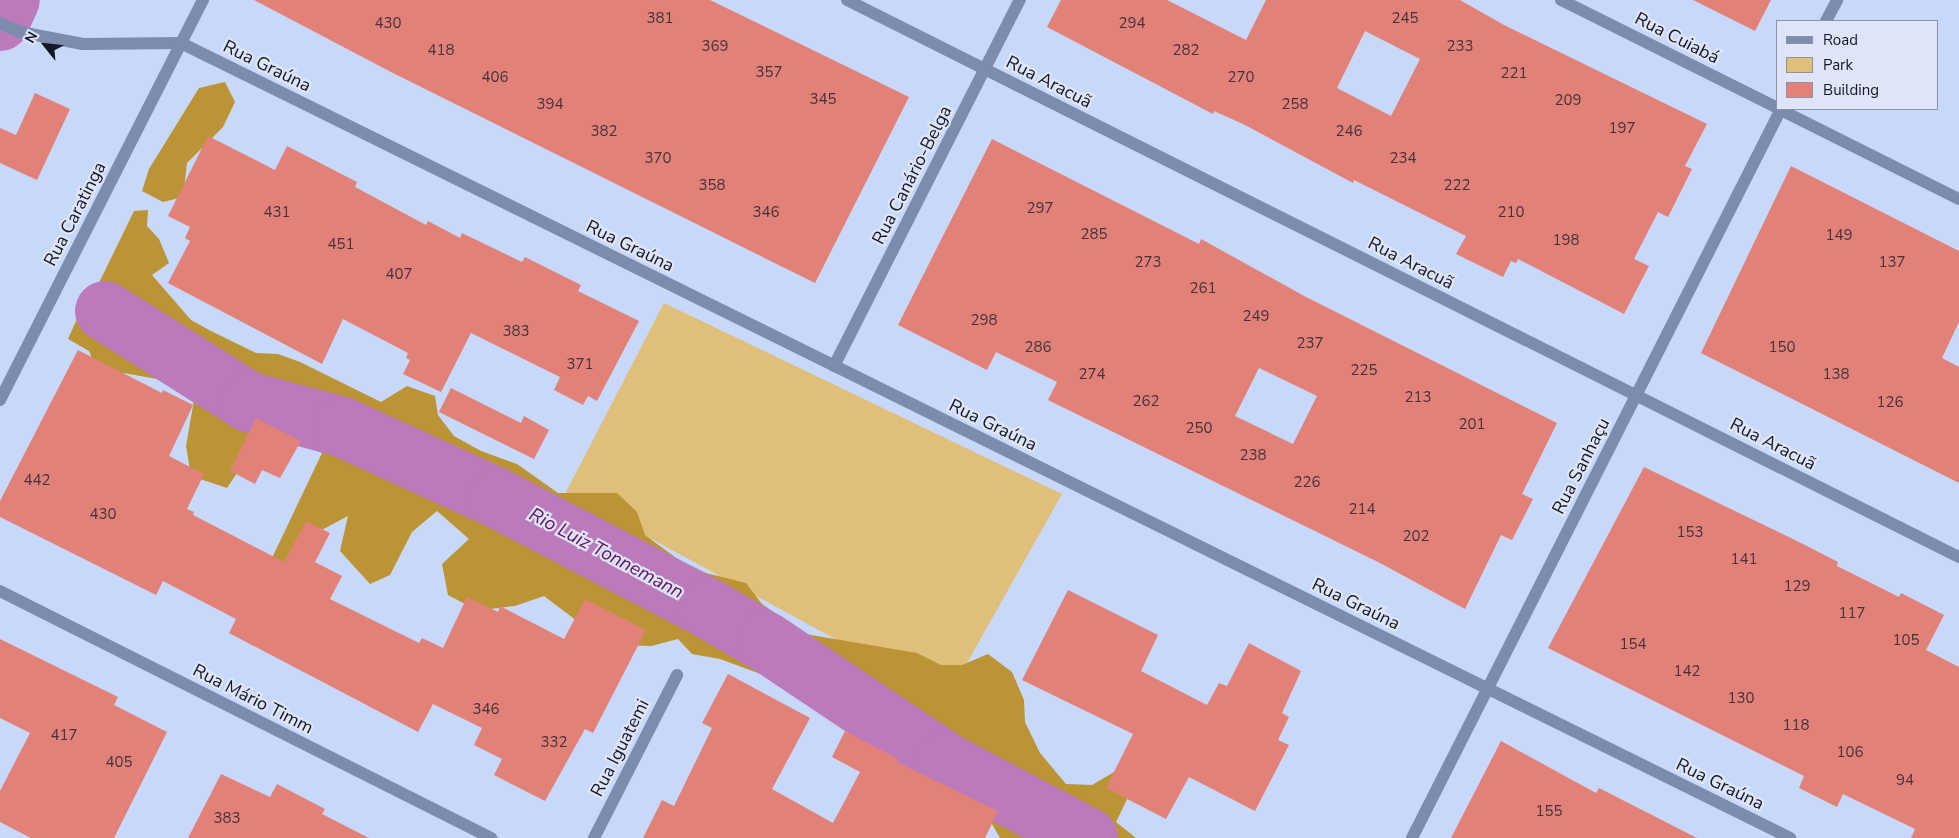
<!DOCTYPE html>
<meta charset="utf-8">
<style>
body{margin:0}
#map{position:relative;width:1959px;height:838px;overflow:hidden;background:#c8d8fb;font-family:"Nunito Sans",sans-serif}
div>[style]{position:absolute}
.green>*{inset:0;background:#dfbf79}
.forest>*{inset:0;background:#bb9435}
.river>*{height:60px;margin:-30px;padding:0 30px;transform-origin:30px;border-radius:30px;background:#bb7abc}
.building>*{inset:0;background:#e18178}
.minor>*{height:12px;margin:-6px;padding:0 6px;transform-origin:6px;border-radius:6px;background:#7d8cae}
span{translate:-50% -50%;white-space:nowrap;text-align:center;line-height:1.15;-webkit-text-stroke:4.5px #dde5f7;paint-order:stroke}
.number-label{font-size:15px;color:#45323b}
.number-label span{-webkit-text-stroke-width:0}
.street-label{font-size:18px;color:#111827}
.water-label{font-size:19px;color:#631267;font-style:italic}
.legend{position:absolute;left:1776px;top:20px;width:162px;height:90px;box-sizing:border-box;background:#dde5f7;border:1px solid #8b93a4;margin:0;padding:6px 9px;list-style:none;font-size:15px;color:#111827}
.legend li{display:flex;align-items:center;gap:10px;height:25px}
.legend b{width:25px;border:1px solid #8b93a4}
.north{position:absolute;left:20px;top:20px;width:50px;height:50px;-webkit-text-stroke:4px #dde5f7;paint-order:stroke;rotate:299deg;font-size:14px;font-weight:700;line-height:20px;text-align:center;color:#111827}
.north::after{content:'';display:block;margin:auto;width:18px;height:22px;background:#111827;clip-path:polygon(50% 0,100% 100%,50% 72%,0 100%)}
</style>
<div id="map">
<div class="green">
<i style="clip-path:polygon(664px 303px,1062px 494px,967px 663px,962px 666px,943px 698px,566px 492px)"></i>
</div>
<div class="forest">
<i style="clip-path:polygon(225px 82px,235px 102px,223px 127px,187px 163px,183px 197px,163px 202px,142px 191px,149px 169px,199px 88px)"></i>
<i style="clip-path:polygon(evenodd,148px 210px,147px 226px,159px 239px,169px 263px,152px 275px,191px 320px,211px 331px,256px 353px,278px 354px,300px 362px,381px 402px,407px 386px,435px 396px,438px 415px,454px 436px,481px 451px,517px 464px,558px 493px,617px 493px,637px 512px,645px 535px,679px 560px,706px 573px,746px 583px,762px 604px,805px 634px,917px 653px,941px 665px,962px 665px,988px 654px,1012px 672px,1024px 700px,1025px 722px,1040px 753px,1066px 784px,1092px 785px,1126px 765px,1135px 783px,1116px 822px,1136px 838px,1104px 838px,1021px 792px,912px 743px,957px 774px,1073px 838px,1000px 838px,988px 817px,851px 737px,840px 711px,801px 689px,720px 659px,692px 654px,678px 639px,651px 646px,620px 645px,577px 621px,544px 596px,515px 606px,482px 610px,463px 603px,448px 595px,442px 564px,469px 539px,437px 511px,412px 532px,390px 575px,370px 584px,340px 551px,348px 516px,316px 533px,299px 581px,272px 558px,322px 453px,290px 439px,251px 452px,227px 488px,191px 476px,186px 446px,194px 400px,168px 381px,96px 368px,89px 351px,68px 339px,81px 310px,198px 369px,244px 406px,278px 414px,206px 362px,154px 332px,95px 291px,134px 211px,148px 210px,322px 421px,346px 422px,400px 444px,532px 506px,747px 621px,800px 668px,617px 567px,548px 535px,443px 476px,378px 450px,322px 421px)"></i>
</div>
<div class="river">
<i style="left:0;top:21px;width:23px;rotate:-65deg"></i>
<i style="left:105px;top:311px;width:170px;rotate:32.3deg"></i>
<i style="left:249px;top:402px;width:96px;rotate:15deg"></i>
<i style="left:342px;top:427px;width:170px;rotate:24.6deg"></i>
<i style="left:497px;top:498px;width:239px;rotate:27.6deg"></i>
<i style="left:709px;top:609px;width:66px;rotate:30.1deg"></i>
<i style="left:766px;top:642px;width:216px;rotate:33.8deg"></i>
<i style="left:945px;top:762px;width:162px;rotate:28deg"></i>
</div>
<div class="building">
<i style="clip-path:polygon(254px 0,710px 0,909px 97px,815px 283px,391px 72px)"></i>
<i style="clip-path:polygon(evenodd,1061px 0,1167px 0,1246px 40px,1266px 0,1460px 0,1504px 25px,1707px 124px,1685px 166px,1692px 169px,1668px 217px,1658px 212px,1634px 259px,1649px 266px,1624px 314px,1518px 259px,1516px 263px,1511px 261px,1503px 277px,1456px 254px,1466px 236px,1354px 180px,1353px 183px,1245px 125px,1214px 111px,1213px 114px,1047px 27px,1061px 0,1365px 31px,1420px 59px,1391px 116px,1337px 88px,1365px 31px)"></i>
<i style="clip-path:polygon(1693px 0,1771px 0,1755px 31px)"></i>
<i style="clip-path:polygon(35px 93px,70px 109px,37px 180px,0 163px,0 128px,16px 135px)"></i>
<i style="clip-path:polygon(208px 136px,275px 170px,287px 146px,357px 182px,355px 187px,426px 225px,428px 221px,460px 238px,462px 233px,522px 262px,525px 257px,581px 285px,578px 291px,639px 321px,597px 401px,588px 396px,583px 405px,554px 390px,560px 377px,471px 333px,441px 392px,403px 374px,410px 360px,406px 358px,408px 353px,343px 319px,322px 364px,168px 283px,190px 241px,185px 238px,190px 227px,168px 216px)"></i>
<i style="clip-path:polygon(evenodd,992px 139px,1199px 244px,1201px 239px,1306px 297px,1557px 423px,1522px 494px,1533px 499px,1512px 540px,1501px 535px,1465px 609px,1380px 563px,1048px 400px,1057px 382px,996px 352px,987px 370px,898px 325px,992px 139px,1259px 368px,1317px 396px,1293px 444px,1235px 416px,1259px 368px)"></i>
<i style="clip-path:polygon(1791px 166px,1959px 251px,1959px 322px,1942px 358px,1959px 367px,1959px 483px,1701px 353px)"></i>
<i style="clip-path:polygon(78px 350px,162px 393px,163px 390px,193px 405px,169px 456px,204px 474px,187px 509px,194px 512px,193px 515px,284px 562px,306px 521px,330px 533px,315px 562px,342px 576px,330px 599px,419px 643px,422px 638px,443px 648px,467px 597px,498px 612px,500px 606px,564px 639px,585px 599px,646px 630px,593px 733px,585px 729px,545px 801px,494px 775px,502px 759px,474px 745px,482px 728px,433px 704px,418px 732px,229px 633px,236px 619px,163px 581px,156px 595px,0 517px,0 501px)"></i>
<i style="clip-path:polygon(451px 388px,521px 423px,524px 416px,549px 430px,534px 459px,439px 412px)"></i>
<i style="clip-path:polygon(256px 418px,301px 441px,280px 478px,262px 470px,255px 484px,230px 471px)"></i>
<i style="clip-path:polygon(1644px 467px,1801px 543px,1838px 562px,1837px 566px,1899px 597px,1901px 593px,1944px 615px,1926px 650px,1959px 667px,1959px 838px,1911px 838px,1915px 829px,1843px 794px,1837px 807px,1799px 788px,1804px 776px,1548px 648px)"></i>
<i style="clip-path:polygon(1068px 590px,1158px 635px,1141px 671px,1207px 705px,1219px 683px,1227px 686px,1249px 643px,1301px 671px,1282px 713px,1289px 717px,1278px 740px,1289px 745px,1255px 811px,1189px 777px,1166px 819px,1106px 788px,1133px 734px,1022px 680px)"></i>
<i style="clip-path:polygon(0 639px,118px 697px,114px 705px,167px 732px,114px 838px,31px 838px,0 822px,0 791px,30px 733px,0 718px)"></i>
<i style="clip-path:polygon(728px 674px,810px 718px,772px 789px,833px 823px,860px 772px,832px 757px,845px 731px,898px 759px,897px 762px,998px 811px,985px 838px,643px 838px,662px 800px,674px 806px,712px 728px,702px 723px)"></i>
<i style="clip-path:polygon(1501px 741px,1596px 793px,1599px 788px,1697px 838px,1451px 838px)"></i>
<i style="clip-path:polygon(221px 774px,270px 797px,277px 784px,325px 809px,322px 814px,369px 838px,188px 838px)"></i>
</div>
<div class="minor">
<i style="left:847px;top:0;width:1244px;rotate:26.61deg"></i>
<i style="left:1561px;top:0;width:242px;rotate:26.5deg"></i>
<i style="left:1826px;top:21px;width:24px;rotate:-62deg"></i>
<i style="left:0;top:23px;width:22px;rotate:24deg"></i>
<i style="left:20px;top:32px;width:64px;rotate:10.8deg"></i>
<i style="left:83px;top:44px;width:98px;rotate:-0.6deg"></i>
<i style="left:181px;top:43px;width:1795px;rotate:26.29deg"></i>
<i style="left:1779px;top:109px;width:201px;rotate:26.6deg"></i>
<i style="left:834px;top:366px;width:411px;rotate:-63.1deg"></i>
<i style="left:0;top:400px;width:449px;rotate:-63.1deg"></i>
<i style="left:0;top:591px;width:550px;rotate:26.7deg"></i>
<i style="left:594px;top:838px;width:183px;rotate:-63deg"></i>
<i style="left:1412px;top:838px;width:817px;rotate:-63.15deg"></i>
</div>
<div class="number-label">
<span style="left:660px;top:19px">381</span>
<span style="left:1405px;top:19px">245</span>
<span style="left:388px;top:24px">430</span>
<span style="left:1132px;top:24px">294</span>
<span style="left:715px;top:47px">369</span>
<span style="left:1460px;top:47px">233</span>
<span style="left:441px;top:51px">418</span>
<span style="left:1186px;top:51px">282</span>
<span style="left:769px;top:73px">357</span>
<span style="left:1514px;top:74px">221</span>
<span style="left:495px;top:78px">406</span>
<span style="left:1241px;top:78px">270</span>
<span style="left:823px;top:100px">345</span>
<span style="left:1568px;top:101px">209</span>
<span style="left:550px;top:105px">394</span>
<span style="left:1295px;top:105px">258</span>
<span style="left:1622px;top:129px">197</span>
<span style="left:604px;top:132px">382</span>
<span style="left:1349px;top:132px">246</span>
<span style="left:658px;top:159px">370</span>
<span style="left:1403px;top:159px">234</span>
<span style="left:712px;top:186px">358</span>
<span style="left:1457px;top:186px">222</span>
<span style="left:1040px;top:209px">297</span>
<span style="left:277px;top:213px">431</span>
<span style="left:766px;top:213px">346</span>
<span style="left:1511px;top:213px">210</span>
<span style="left:1094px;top:235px">285</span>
<span style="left:1839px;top:236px">149</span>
<span style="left:1566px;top:241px">198</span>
<span style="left:341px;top:245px">451</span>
<span style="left:1148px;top:263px">273</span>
<span style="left:1892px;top:263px">137</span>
<span style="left:399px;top:275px">407</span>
<span style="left:1203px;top:289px">261</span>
<span style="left:1256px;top:317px">249</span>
<span style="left:984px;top:321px">298</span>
<span style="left:516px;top:332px">383</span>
<span style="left:1310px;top:344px">237</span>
<span style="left:1038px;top:348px">286</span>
<span style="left:1782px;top:348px">150</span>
<span style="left:580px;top:365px">371</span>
<span style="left:1364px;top:371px">225</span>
<span style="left:1092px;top:375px">274</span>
<span style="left:1836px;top:375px">138</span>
<span style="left:1418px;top:398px">213</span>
<span style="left:1146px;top:402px">262</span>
<span style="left:1890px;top:403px">126</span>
<span style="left:1472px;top:425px">201</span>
<span style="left:1199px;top:429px">250</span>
<span style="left:1253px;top:456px">238</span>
<span style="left:37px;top:481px">442</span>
<span style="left:1307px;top:483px">226</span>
<span style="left:1362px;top:510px">214</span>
<span style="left:103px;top:515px">430</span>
<span style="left:1690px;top:533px">153</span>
<span style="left:1416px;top:537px">202</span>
<span style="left:1744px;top:560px">141</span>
<span style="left:1797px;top:587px">129</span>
<span style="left:1852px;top:614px">117</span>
<span style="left:1906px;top:641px">105</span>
<span style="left:1633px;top:645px">154</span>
<span style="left:1687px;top:672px">142</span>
<span style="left:1741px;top:699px">130</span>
<span style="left:486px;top:710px">346</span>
<span style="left:1796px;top:726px">118</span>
<span style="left:64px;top:736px">417</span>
<span style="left:554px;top:743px">332</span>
<span style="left:1850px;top:753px">106</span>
<span style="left:119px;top:763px">405</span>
<span style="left:1905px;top:781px">94</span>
<span style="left:1549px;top:812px">155</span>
<span style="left:227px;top:819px">383</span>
</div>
<div class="street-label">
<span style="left:1677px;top:38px;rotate:27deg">Rua Cuiabá</span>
<span style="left:267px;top:66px;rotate:26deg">Rua Graúna</span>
<span style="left:1049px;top:82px;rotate:27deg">Rua Aracuã</span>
<span style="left:912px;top:175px;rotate:-63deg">Rua Canário-Belga</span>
<span style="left:75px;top:214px;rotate:-63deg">Rua Caratinga</span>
<span style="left:630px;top:246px;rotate:26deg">Rua Graúna</span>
<span style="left:1411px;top:263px;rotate:27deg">Rua Aracuã</span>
<span style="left:993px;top:425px;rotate:26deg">Rua Graúna</span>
<span style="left:1773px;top:444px;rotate:27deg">Rua Aracuã</span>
<span style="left:1581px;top:466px;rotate:-63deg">Rua Sanhaçu</span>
<span style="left:1356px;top:604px;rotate:26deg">Rua Graúna</span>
<span style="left:253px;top:699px;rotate:27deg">Rua Mário Timm</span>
<span style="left:620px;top:748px;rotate:-63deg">Rua Iguatemi</span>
<span style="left:1720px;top:784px;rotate:26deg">Rua Graúna</span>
</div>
<div class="water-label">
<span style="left:606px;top:554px;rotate:28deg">Rio Luiz Tonnemann</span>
</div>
<ul class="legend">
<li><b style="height:6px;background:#7d8cae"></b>Road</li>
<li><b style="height:14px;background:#dfbf79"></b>Park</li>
<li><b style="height:14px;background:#e18178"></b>Building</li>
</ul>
<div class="north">N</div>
</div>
